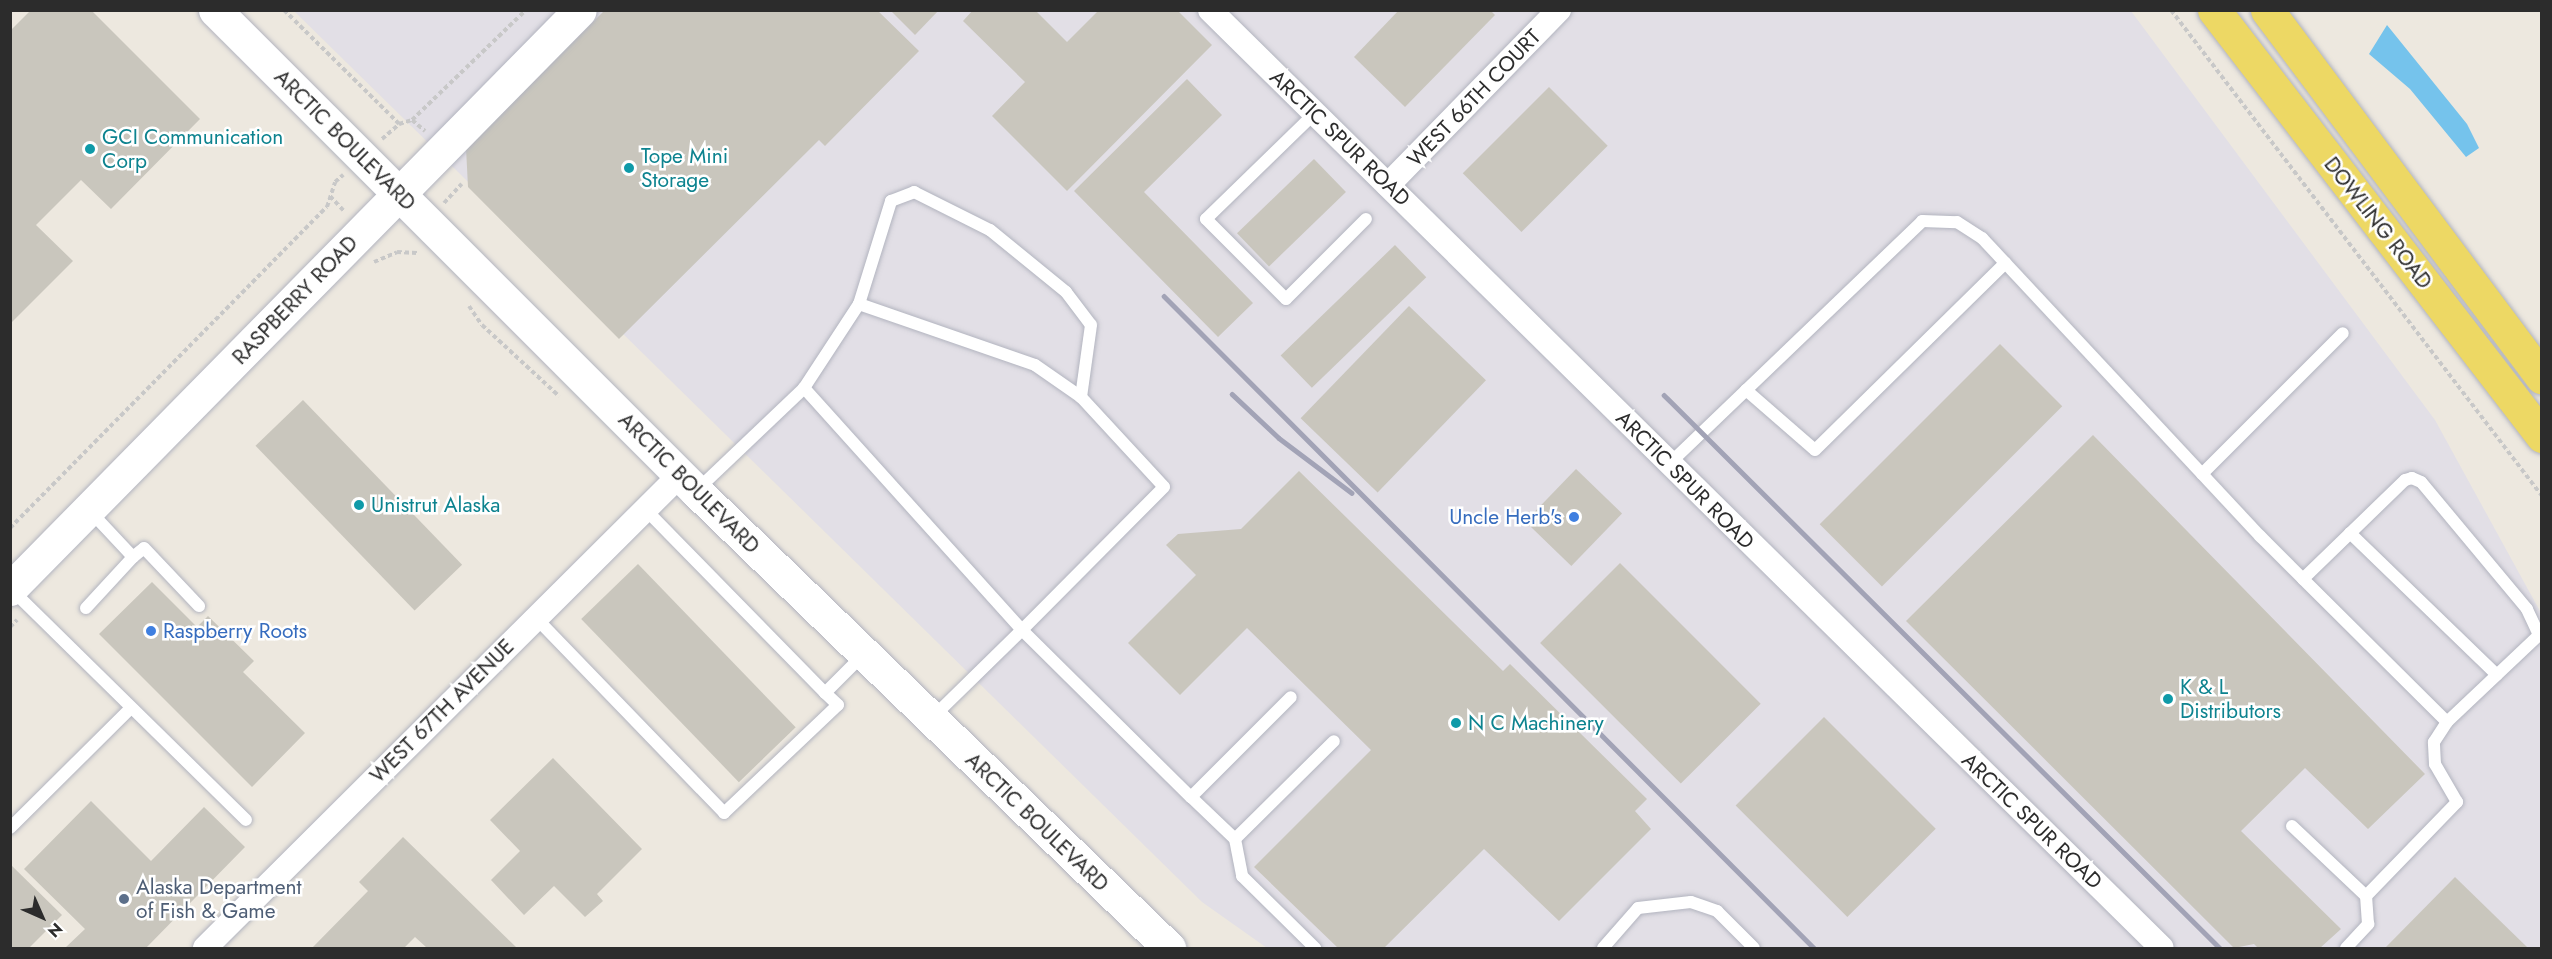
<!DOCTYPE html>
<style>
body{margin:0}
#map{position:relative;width:2552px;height:959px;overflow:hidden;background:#ede8df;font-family:Jost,sans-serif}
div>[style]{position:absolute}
.industrial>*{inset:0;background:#e2dfe6}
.water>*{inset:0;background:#75c3ec}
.building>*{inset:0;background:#c9c6bd;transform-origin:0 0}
.path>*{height:4px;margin-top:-2px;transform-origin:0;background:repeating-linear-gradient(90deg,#c8c8c8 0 4.5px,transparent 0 7.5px)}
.roads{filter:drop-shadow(0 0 2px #b2b4bf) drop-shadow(0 0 2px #b2b4bf)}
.service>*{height:12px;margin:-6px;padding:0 6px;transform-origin:6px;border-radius:6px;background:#fff}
.minor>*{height:24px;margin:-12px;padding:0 12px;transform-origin:12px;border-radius:12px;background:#fff}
.secondary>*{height:33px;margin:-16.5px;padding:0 16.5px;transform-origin:16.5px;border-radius:16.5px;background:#fff}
.primary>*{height:33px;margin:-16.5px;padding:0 16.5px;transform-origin:16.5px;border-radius:16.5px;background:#edd864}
.rail>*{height:4.5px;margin:-2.25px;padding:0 2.25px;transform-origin:2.25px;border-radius:2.25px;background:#a2a3b6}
.dots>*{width:16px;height:16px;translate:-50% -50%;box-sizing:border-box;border:3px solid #fff;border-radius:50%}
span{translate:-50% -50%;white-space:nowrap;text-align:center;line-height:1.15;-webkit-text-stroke:5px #fff;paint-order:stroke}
.street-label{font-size:21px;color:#2c2c2c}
.culture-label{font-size:21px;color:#0d838f}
.left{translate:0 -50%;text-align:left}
.shop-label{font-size:21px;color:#366cbe}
.right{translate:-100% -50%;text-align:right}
.service-label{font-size:21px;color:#4e5e75}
.frame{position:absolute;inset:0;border:12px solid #2c2c2c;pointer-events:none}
.north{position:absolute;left:12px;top:887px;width:60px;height:60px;-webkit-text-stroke:4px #fff;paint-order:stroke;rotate:135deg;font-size:16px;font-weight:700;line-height:24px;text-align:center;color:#2c2c2c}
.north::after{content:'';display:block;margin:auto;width:21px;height:27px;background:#2c2c2c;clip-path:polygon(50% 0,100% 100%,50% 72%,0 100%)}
</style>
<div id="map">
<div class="industrial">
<i style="clip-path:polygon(294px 11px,2131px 11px,2435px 420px,2541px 613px,2541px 948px,1267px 948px,1202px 902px)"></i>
</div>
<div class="water">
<i style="clip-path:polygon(2387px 25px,2467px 124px,2479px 148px,2466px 157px,2410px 89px,2369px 54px)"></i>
</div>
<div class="building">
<i style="clip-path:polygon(31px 10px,91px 10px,200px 119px,111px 209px,81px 180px,36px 225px,73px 261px,10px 324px,10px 31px)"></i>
<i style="clip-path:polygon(605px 10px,877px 10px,919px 51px,825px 146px,819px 140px,619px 339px,468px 187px,466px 148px)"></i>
<i style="clip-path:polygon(890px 10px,939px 10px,915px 35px)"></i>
<i style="clip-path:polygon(973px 10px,1035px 10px,1067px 42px,1099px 10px,1177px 10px,1212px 45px,1067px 191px,992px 116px,1025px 82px,963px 21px)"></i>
<i style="clip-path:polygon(1399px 10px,1490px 10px,1495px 15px,1405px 107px,1354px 57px)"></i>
<i style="clip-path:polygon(1187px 79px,1222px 115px,1144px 192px,1253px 303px,1218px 337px,1074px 191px)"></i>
<i style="left:1549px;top:87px;width:83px;height:122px;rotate:45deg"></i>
<i style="left:1314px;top:159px;width:46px;height:107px;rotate:46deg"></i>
<i style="left:1395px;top:245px;width:45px;height:159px;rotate:46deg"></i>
<i style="left:1409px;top:306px;width:107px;height:156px;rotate:44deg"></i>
<i style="left:2000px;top:344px;width:88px;height:255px;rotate:45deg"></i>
<i style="left:303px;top:400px;width:229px;height:66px;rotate:46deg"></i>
<i style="clip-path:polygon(2093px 435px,2425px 774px,2368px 829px,2305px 768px,2241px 831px,2341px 929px,2320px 948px,2258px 948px,2254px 944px,2234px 948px,1906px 621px)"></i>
<i style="left:1576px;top:469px;width:64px;height:73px;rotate:44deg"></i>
<i style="clip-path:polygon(1299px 471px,1503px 671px,1510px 664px,1647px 799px,1635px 811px,1651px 829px,1559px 921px,1484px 849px,1384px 948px,1338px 948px,1254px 867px,1371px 750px,1247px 628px,1180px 695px,1128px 643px,1196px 575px,1166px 545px,1178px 534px,1241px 529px)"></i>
<i style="left:1620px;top:563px;width:199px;height:113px;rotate:45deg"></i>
<i style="left:638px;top:564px;width:227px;height:79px;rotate:46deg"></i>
<i style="clip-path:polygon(152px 582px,197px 627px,208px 616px,254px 661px,243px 672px,305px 733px,252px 787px,99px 634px)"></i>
<i style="left:1824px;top:717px;width:158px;height:125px;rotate:45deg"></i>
<i style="clip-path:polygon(553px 758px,642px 849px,597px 894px,603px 901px,585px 917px,554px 886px,524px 915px,491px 880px,520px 851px,490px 820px)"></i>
<i style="clip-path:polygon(91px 801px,151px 861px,204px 807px,245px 847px,146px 948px,65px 948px,85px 929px,24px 869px)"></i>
<i style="clip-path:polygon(403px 837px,517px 948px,427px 948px,415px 937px,404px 948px,312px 948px,368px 891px,359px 882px)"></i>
<i style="clip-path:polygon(10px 864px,62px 915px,29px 948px,10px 948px)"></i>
<i style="clip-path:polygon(2455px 877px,2528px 948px,2385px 948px)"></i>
</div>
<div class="path">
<i style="left:284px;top:10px;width:162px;rotate:44.7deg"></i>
<i style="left:399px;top:124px;width:14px;rotate:-17deg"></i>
<i style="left:412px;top:120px;width:158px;rotate:-44deg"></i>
<i style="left:2171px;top:10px;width:611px;rotate:52.64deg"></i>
<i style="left:412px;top:120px;width:17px;rotate:40deg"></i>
<i style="left:382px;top:139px;width:23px;rotate:-41deg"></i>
<i style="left:330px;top:196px;width:21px;rotate:47deg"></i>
<i style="left:444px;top:203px;width:26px;rotate:-47deg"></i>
<i style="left:374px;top:262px;width:25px;rotate:-23deg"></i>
<i style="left:397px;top:252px;width:20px;rotate:3deg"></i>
<i style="left:469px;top:306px;width:23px;rotate:56deg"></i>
<i style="left:482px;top:325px;width:105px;rotate:42.7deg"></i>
<i style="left:10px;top:528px;width:451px;rotate:-45.4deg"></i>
<i style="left:327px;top:207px;width:26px;rotate:-72deg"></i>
<i style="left:335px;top:182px;width:11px;rotate:-41deg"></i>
<i style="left:10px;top:627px;width:10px;rotate:-45deg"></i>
</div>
<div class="roads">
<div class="service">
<i style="left:1315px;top:113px;width:152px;rotate:135.8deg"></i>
<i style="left:1206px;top:219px;width:113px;rotate:45deg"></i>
<i style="left:1286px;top:299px;width:113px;rotate:-45deg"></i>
<i style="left:859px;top:304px;width:108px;rotate:-72.7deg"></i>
<i style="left:891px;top:201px;width:25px;rotate:-21deg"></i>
<i style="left:914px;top:192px;width:85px;rotate:26.6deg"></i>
<i style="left:990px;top:230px;width:98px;rotate:39.2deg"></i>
<i style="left:1066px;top:292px;width:41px;rotate:52.9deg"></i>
<i style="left:1091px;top:325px;width:73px;rotate:97.9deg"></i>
<i style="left:1746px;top:390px;width:91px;rotate:41deg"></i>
<i style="left:1815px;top:450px;width:267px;rotate:-44.5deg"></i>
<i style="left:1669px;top:464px;width:351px;rotate:-43.8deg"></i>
<i style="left:1922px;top:221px;width:35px;rotate:2deg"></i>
<i style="left:1957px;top:222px;width:30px;rotate:33deg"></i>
<i style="left:1982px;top:238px;width:408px;rotate:47deg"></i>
<i style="left:2260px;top:536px;width:61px;rotate:45deg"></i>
<i style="left:2303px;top:579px;width:203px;rotate:44.8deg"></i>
<i style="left:2447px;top:722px;width:127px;rotate:-43.4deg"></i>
<i style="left:2539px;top:635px;width:29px;rotate:-115deg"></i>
<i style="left:2527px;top:609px;width:165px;rotate:-129.8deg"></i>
<i style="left:2421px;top:482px;width:10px;rotate:-156deg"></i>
<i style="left:2412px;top:478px;width:7px;rotate:164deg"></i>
<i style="left:2405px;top:480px;width:142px;rotate:135.9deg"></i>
<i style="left:2202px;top:474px;width:199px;rotate:-45deg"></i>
<i style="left:697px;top:490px;width:148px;rotate:-43.6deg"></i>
<i style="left:804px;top:388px;width:100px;rotate:-56.8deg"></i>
<i style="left:859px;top:304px;width:186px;rotate:19.1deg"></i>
<i style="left:1035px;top:365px;width:56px;rotate:34.8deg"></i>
<i style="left:1081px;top:397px;width:122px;rotate:47.3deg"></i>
<i style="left:1164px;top:487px;width:202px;rotate:134.8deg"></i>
<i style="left:1022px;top:630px;width:326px;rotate:-132deg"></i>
<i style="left:645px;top:509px;width:257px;rotate:45.6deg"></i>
<i style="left:825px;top:693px;width:54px;rotate:-45deg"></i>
<i style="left:2350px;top:533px;width:204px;rotate:44deg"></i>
<i style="left:133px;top:557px;width:14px;rotate:-39deg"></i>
<i style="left:144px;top:548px;width:80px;rotate:46.5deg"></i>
<i style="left:12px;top:590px;width:328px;rotate:44.5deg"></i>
<i style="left:86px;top:608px;width:69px;rotate:-47.3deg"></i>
<i style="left:133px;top:557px;width:63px;rotate:-133.1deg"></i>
<i style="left:536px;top:618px;width:271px;rotate:46deg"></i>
<i style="left:724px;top:813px;width:157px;rotate:-43.5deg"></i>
<i style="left:838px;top:705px;width:18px;rotate:-137deg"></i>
<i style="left:932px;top:718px;width:126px;rotate:-44.4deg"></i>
<i style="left:1022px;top:630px;width:238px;rotate:44.7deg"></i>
<i style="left:1191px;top:797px;width:141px;rotate:-45deg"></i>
<i style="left:1191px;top:797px;width:61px;rotate:43.7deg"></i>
<i style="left:1235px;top:839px;width:139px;rotate:-44.7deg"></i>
<i style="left:2292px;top:826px;width:102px;rotate:43.4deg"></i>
<i style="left:2366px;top:896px;width:131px;rotate:-45.9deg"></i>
<i style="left:2457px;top:802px;width:44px;rotate:-120.1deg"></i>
<i style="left:2435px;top:764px;width:22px;rotate:-93deg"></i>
<i style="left:2434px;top:742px;width:24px;rotate:-57deg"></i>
<i style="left:10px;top:828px;width:170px;rotate:-44.8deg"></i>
<i style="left:1235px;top:839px;width:38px;rotate:79deg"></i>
<i style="left:1242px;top:876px;width:103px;rotate:44.6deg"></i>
<i style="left:1603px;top:948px;width:53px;rotate:-48.8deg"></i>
<i style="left:1638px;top:908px;width:53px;rotate:-6.5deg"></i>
<i style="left:1691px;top:902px;width:28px;rotate:19deg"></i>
<i style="left:1717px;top:911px;width:52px;rotate:45deg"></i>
<i style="left:2346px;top:948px;width:33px;rotate:-47deg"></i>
<i style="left:2368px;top:924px;width:28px;rotate:-94deg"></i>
</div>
<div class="minor">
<i style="left:1210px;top:10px;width:1336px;rotate:44.58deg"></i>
<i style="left:1388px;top:185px;width:245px;rotate:-45.7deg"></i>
<i style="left:205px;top:948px;width:670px;rotate:-44.88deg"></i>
</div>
<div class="secondary">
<i style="left:215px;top:10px;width:680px;rotate:45deg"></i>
<i style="left:696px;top:491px;width:658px;rotate:44.01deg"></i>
<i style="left:10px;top:589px;width:812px;rotate:-45.45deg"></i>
</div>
<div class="primary">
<i style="left:2214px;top:10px;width:538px;rotate:52.41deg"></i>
<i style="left:2267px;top:10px;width:459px;rotate:53.2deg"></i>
</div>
</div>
<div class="rail">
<i style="left:1164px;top:296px;width:921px;rotate:45.09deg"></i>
<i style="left:1232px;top:394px;width:64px;rotate:43.1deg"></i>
<i style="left:1279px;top:438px;width:91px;rotate:37deg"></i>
<i style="left:1664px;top:395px;width:784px;rotate:44.85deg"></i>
</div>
<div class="dots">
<i style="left:90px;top:149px;background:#0f9aa8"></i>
<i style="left:629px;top:168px;background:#0f9aa8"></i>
<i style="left:359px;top:505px;background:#0f9aa8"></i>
<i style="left:1574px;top:517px;background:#3f7fe0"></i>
<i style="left:151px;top:631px;background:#3f7fe0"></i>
<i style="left:2168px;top:699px;background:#0f9aa8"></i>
<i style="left:1456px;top:723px;background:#0f9aa8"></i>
<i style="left:124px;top:899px;background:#5c6f8a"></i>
</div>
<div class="street-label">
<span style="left:1474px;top:98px;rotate:-46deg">WEST 66TH COURT</span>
<span style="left:1340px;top:138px;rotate:44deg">ARCTIC SPUR ROAD</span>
<span style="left:345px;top:140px;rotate:45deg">ARCTIC BOULEVARD</span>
<span style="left:2378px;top:223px;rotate:52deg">DOWLING ROAD</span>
<span style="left:295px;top:300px;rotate:-46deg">RASPBERRY ROAD</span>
<span style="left:1685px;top:480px;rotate:45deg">ARCTIC SPUR ROAD</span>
<span style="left:689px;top:483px;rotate:45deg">ARCTIC BOULEVARD</span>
<span style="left:442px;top:711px;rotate:-45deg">WEST 67TH AVENUE</span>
<span style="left:2032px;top:821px;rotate:44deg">ARCTIC SPUR ROAD</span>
<span style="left:1037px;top:822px;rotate:44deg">ARCTIC BOULEVARD</span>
</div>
<div class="culture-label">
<span class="left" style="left:102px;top:149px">GCI Communication<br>Corp</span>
<span class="left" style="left:641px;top:168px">Tope Mini<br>Storage</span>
<span class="left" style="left:371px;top:505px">Unistrut Alaska</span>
<span class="left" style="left:2180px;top:699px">K &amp; L<br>Distributors</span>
<span class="left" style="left:1468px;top:723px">N C Machinery</span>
</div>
<div class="shop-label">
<span class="right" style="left:1562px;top:517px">Uncle Herb's</span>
<span class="left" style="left:163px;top:631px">Raspberry Roots</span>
</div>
<div class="service-label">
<span class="left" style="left:136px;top:899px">Alaska Department<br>of Fish &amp; Game</span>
</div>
<div class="frame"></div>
<div class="north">N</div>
</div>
